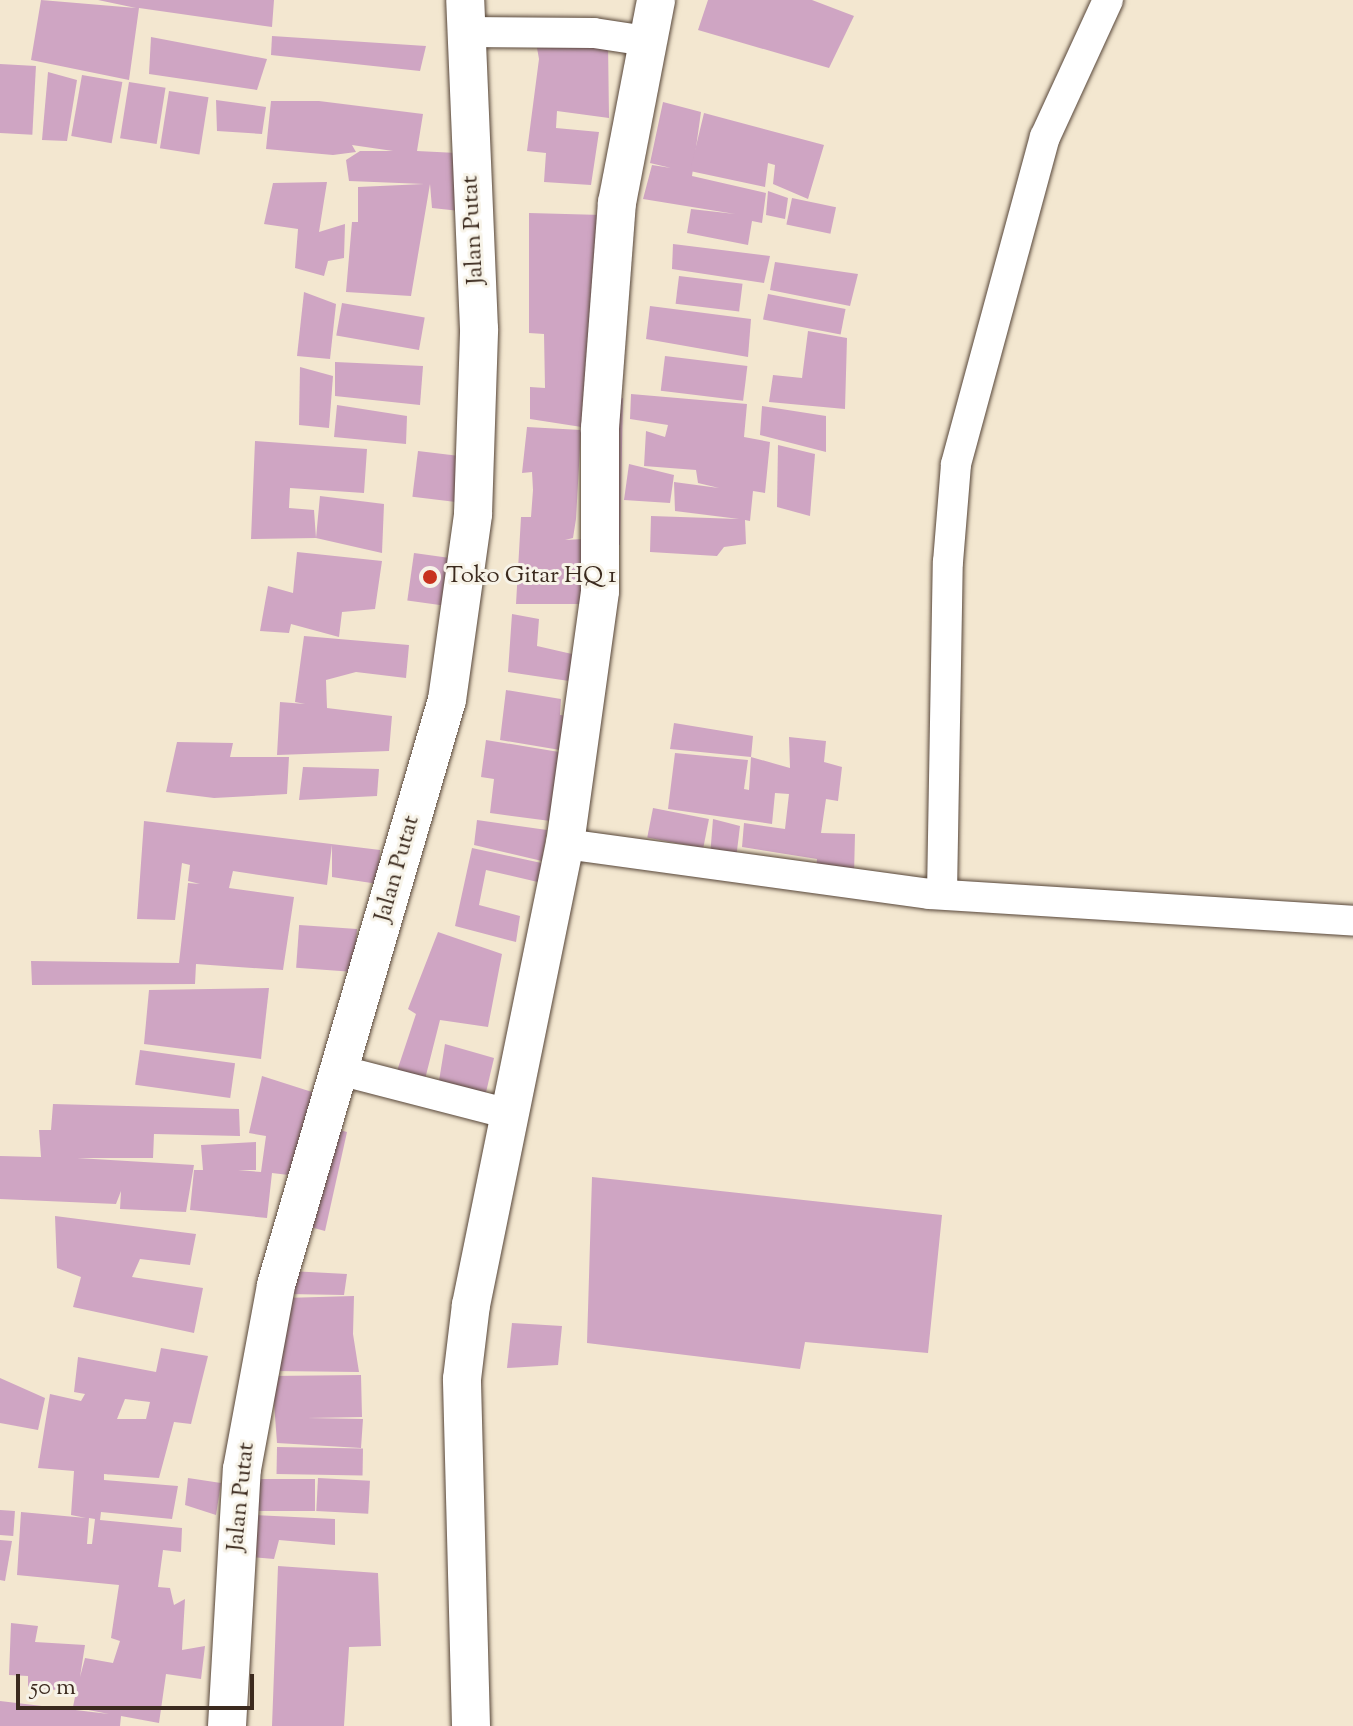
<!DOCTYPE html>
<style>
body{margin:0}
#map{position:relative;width:1353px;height:1726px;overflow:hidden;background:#f3e7d0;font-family:"Sorts Mill Goudy",serif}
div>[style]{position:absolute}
.building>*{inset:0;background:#cfa5c3;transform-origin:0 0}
.roads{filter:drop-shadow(0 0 2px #574639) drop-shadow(0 0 2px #574639)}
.minor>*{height:30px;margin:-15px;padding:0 15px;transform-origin:15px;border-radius:15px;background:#fff}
.tertiary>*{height:38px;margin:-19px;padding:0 19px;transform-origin:19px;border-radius:19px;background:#fff}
.dots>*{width:22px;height:22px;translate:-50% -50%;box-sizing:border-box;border:4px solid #f7f3e8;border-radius:50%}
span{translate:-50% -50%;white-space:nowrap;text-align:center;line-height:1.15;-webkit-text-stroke:6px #f7f3e8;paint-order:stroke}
.street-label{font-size:24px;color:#3b2a1e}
.poi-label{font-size:24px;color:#3b2a1e}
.left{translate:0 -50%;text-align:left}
.scale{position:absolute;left:16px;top:1674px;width:238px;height:36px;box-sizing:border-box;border:4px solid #3b2a1e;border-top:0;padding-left:10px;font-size:24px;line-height:28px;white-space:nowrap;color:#3b2a1e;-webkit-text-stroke:6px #f7f3e8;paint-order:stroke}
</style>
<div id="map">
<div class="building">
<i style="clip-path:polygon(41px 0,136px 8px,98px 0,274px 0,272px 27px,139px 8px,129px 80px,31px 60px)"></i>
<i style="clip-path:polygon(708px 0,812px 0,854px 16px,829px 68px,698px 30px)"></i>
<i style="clip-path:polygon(272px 36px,426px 46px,420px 71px,271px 55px)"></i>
<i style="clip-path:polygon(151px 37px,267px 59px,257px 90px,149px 74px)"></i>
<i style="clip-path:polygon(535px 37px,608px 42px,609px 118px,557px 111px,556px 128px,599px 132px,591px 185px,544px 182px,546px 153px,527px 151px,539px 59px)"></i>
<i style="left:0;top:64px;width:36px;height:69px;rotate:3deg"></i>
<i style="clip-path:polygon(48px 72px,77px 80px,67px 141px,42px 140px)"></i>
<i style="left:82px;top:75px;width:41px;height:62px;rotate:10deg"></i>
<i style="left:129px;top:82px;width:37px;height:57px;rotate:9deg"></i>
<i style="left:169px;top:91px;width:40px;height:58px;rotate:9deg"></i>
<i style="clip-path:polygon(216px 100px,266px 107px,262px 134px,217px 131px)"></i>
<i style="clip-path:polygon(271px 101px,319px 101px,423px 114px,417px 151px,457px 153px,460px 211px,432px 208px,430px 184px,411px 296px,346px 292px,352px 222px,358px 222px,358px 187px,424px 184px,349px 181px,346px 160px,360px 151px,393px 151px,352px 145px,356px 152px,333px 155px,266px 149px)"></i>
<i style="clip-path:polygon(663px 102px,701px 112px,692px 176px,766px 193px,762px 223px,752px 221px,748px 245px,687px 233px,691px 209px,735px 214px,643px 199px,652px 165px,671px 168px,650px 163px)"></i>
<i style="clip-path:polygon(704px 113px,824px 145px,808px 199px,773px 184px,775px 165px,768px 163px,765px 187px,690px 171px)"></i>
<i style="clip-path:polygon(327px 182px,319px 232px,345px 224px,344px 258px,328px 261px,324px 276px,295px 268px,298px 229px,264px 224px,273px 183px)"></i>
<i style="clip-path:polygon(768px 191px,788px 198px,785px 219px,766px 215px)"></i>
<i style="left:792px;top:198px;width:45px;height:27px;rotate:12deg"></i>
<i style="clip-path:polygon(529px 213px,602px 215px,590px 395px,623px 398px,620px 545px,583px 545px,585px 604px,516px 604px,521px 517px,531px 517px,533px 490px,532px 472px,522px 473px,527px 427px,581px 430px,576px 519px,573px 538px,565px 540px,583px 539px,588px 428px,530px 419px,530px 387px,545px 388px,544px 334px,529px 333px)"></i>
<i style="clip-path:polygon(673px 244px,770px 256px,764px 283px,672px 269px)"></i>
<i style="clip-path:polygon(775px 262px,858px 274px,850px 306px,770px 290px)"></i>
<i style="left:679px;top:276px;width:64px;height:28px;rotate:7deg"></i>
<i style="clip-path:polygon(304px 292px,336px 304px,330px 359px,297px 356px)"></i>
<i style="left:768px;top:294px;width:79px;height:26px;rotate:11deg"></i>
<i style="left:342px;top:303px;width:84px;height:33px;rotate:10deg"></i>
<i style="clip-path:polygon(650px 306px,751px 319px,748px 357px,646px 339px)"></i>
<i style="clip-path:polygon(808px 331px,847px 338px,845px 409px,769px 402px,773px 375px,802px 378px)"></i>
<i style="left:665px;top:356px;width:83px;height:35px;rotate:7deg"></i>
<i style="clip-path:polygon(335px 362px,423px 366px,420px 405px,335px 396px)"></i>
<i style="clip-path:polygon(300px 367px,333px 376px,329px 428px,299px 425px)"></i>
<i style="clip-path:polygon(631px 394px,747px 404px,744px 437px,770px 442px,765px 493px,753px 491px,750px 521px,745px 520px,746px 544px,724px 547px,717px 556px,650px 552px,651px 516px,739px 519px,675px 511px,674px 482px,719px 488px,698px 483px,696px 470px,644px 466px,646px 431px,665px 437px,668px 425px,630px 419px)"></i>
<i style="clip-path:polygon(337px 405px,407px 416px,406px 444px,334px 437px)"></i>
<i style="clip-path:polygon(762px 406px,826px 416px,826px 452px,760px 435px)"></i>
<i style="clip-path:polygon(255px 441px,367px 449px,364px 493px,290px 488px,289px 508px,314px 510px,316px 538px,251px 539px)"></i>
<i style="clip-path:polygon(778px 445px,815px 454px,810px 516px,777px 507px)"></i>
<i style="left:418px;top:451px;width:48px;height:46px;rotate:7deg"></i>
<i style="clip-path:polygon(629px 464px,674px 475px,670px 503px,624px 500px)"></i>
<i style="clip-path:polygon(320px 496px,384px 504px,382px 553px,316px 538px)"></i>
<i style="clip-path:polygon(297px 552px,382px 561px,375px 609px,342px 612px,339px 637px,291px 624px,289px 633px,260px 631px,268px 586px,293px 593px)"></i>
<i style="left:414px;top:553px;width:49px;height:48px;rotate:8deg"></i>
<i style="clip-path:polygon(512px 614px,539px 619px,537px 646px,572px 654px,569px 681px,508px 672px)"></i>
<i style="clip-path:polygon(304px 636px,409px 645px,406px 678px,356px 672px,326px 680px,327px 708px,392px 716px,389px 751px,277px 755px,280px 702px,305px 704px,295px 702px)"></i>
<i style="clip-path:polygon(506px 690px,561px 699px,560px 715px,579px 717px,572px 752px,500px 740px)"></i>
<i style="clip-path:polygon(674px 723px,753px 736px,751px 757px,790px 768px,789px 737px,826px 741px,824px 762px,842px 767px,838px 801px,826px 799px,821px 833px,855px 834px,854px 875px,816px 870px,817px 859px,742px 847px,744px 823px,785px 829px,789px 794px,775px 793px,772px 824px,668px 809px,675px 753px,748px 760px,744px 789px,749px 790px,751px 757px,670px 749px)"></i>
<i style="clip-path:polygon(486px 740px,565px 753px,558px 822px,490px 813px,494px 779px,481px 777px)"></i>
<i style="clip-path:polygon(177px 742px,233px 743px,230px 757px,289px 757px,287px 794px,214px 798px,166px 792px)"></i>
<i style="clip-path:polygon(303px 767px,379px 769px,377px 796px,299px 800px)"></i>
<i style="left:653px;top:808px;width:57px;height:30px;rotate:11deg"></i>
<i style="clip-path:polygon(713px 819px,740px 826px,736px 859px,710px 857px)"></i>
<i style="clip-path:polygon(477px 820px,547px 830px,542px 861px,474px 845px)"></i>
<i style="clip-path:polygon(144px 821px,380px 850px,378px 884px,332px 877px,332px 845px,327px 885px,233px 871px,229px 888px,294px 897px,283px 970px,196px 964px,195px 984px,32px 985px,31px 961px,179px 963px,188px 883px,200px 884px,188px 881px,190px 865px,182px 863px,175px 920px,137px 919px)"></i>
<i style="clip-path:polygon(472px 848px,546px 864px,542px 883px,486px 870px,479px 905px,520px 916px,516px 942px,455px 926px)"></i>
<i style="left:357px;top:929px;width:43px;height:58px;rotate:94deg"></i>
<i style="clip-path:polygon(438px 932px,502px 954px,488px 1027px,440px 1020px,423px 1087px,394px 1080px,416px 1014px,408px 1009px)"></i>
<i style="clip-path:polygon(269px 988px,261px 1059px,144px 1044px,149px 990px)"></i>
<i style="clip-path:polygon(445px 1044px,494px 1058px,484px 1101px,438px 1087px)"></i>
<i style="left:140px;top:1050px;width:96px;height:35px;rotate:8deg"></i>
<i style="clip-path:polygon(262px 1076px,312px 1092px,297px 1176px,272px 1173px,267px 1218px,190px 1210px,194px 1170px,203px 1170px,201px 1145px,256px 1142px,256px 1170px,238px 1170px,261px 1172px,266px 1136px,249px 1133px)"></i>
<i style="clip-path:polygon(53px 1104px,239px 1109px,240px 1136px,154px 1134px,153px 1158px,77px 1158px,194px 1165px,186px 1212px,120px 1209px,121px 1191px,116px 1204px,0 1199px,0 1156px,41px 1157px,39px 1130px,51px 1130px)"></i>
<i style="clip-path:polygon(329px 1127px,347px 1132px,325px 1231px,303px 1225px)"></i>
<i style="clip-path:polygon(592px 1177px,942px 1215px,928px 1353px,805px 1342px,800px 1369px,587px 1343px)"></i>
<i style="clip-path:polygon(55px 1216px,196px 1234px,190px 1265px,140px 1259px,132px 1277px,203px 1288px,194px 1333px,73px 1307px,81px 1277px,57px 1268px)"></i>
<i style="clip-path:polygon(290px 1271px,347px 1274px,344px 1295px,287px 1294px)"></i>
<i style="clip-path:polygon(354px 1296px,353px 1334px,359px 1372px,274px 1371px,274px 1329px,289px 1330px,278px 1328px,284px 1298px)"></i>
<i style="clip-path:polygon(512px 1323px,562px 1326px,558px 1365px,507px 1368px)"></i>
<i style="clip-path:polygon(evenodd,161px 1348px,208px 1356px,191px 1424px,174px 1422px,159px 1478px,104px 1474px,104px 1480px,178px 1486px,172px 1519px,101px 1512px,100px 1520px,182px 1528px,181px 1552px,163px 1550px,158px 1587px,170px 1588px,174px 1605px,185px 1599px,182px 1650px,205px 1646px,201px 1679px,166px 1674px,159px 1723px,121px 1716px,120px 1726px,0 1726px,0 1701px,109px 1714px,73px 1707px,76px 1692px,28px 1687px,28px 1676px,9px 1675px,11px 1623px,38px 1626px,35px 1642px,85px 1645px,80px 1677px,85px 1658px,113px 1663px,120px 1641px,111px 1638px,119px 1585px,17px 1575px,21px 1512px,86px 1518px,71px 1515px,74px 1471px,38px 1468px,50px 1394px,81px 1401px,85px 1394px,74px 1392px,78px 1357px,156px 1372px,161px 1348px,125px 1399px,150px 1402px,146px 1419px,117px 1419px,125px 1399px,161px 1348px,89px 1518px,95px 1519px,92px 1544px,87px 1544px,89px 1518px)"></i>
<i style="clip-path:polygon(361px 1375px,362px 1417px,307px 1418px,363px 1419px,361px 1448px,277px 1443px,272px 1376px)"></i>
<i style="clip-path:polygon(0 1378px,45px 1398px,38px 1430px,0 1423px)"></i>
<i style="left:277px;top:1447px;width:86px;height:27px;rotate:1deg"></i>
<i style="clip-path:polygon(188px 1478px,221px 1483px,216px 1515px,185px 1505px)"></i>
<i style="left:318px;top:1478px;width:52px;height:33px;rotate:3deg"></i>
<i style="left:252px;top:1479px;width:63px;height:32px"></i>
<i style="left:0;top:1510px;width:15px;height:25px;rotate:4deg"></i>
<i style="clip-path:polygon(254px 1515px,335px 1519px,335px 1545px,279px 1540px,274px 1559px,251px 1557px)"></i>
<i style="clip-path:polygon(0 1540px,12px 1541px,5px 1581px,0 1580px)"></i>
<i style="clip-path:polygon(278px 1566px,378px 1573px,381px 1646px,349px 1647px,344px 1726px,272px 1726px)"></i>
</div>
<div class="roads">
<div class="minor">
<i style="left:466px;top:32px;width:128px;rotate:0.4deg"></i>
<i style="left:594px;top:33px;width:53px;rotate:8.7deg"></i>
<i style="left:565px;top:844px;width:367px;rotate:7.8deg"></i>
<i style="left:929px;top:894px;width:425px;rotate:3.6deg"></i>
<i style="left:942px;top:894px;width:332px;rotate:-89deg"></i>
<i style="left:948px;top:562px;width:98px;rotate:-85.3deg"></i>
<i style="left:956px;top:464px;width:339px;rotate:-74.8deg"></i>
<i style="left:1045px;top:137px;width:151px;rotate:-65.3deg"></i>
<i style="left:339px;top:1070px;width:176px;rotate:14.5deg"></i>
</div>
<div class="tertiary">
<i style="left:227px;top:1726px;width:257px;rotate:-86.7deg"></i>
<i style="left:242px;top:1469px;width:187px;rotate:-79.5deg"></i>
<i style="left:276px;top:1285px;width:609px;rotate:-73.71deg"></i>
<i style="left:447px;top:700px;width:188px;rotate:-82deg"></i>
<i style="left:473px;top:514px;width:185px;rotate:-88.1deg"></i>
<i style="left:479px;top:329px;width:329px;rotate:-92.4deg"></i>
<i style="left:471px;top:1726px;width:347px;rotate:-91.5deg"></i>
<i style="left:462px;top:1379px;width:75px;rotate:-83.1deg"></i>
<i style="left:471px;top:1305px;width:470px;rotate:-78.5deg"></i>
<i style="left:565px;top:844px;width:255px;rotate:-82.1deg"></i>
<i style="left:600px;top:591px;width:163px;rotate:-90deg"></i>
<i style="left:600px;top:428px;width:226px;rotate:-85.7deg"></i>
<i style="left:617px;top:203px;width:207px;rotate:-79.1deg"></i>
</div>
</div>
<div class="dots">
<i style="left:430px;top:577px;background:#c8321e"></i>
</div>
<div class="street-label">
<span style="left:474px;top:230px;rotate:-93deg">Jalan Putat</span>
<span style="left:398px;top:869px;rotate:-74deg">Jalan Putat</span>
<span style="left:242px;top:1497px;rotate:-84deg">Jalan Putat</span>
</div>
<div class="poi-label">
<span class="left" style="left:446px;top:577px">Toko Gitar HQ 1</span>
</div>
<div class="scale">50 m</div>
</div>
